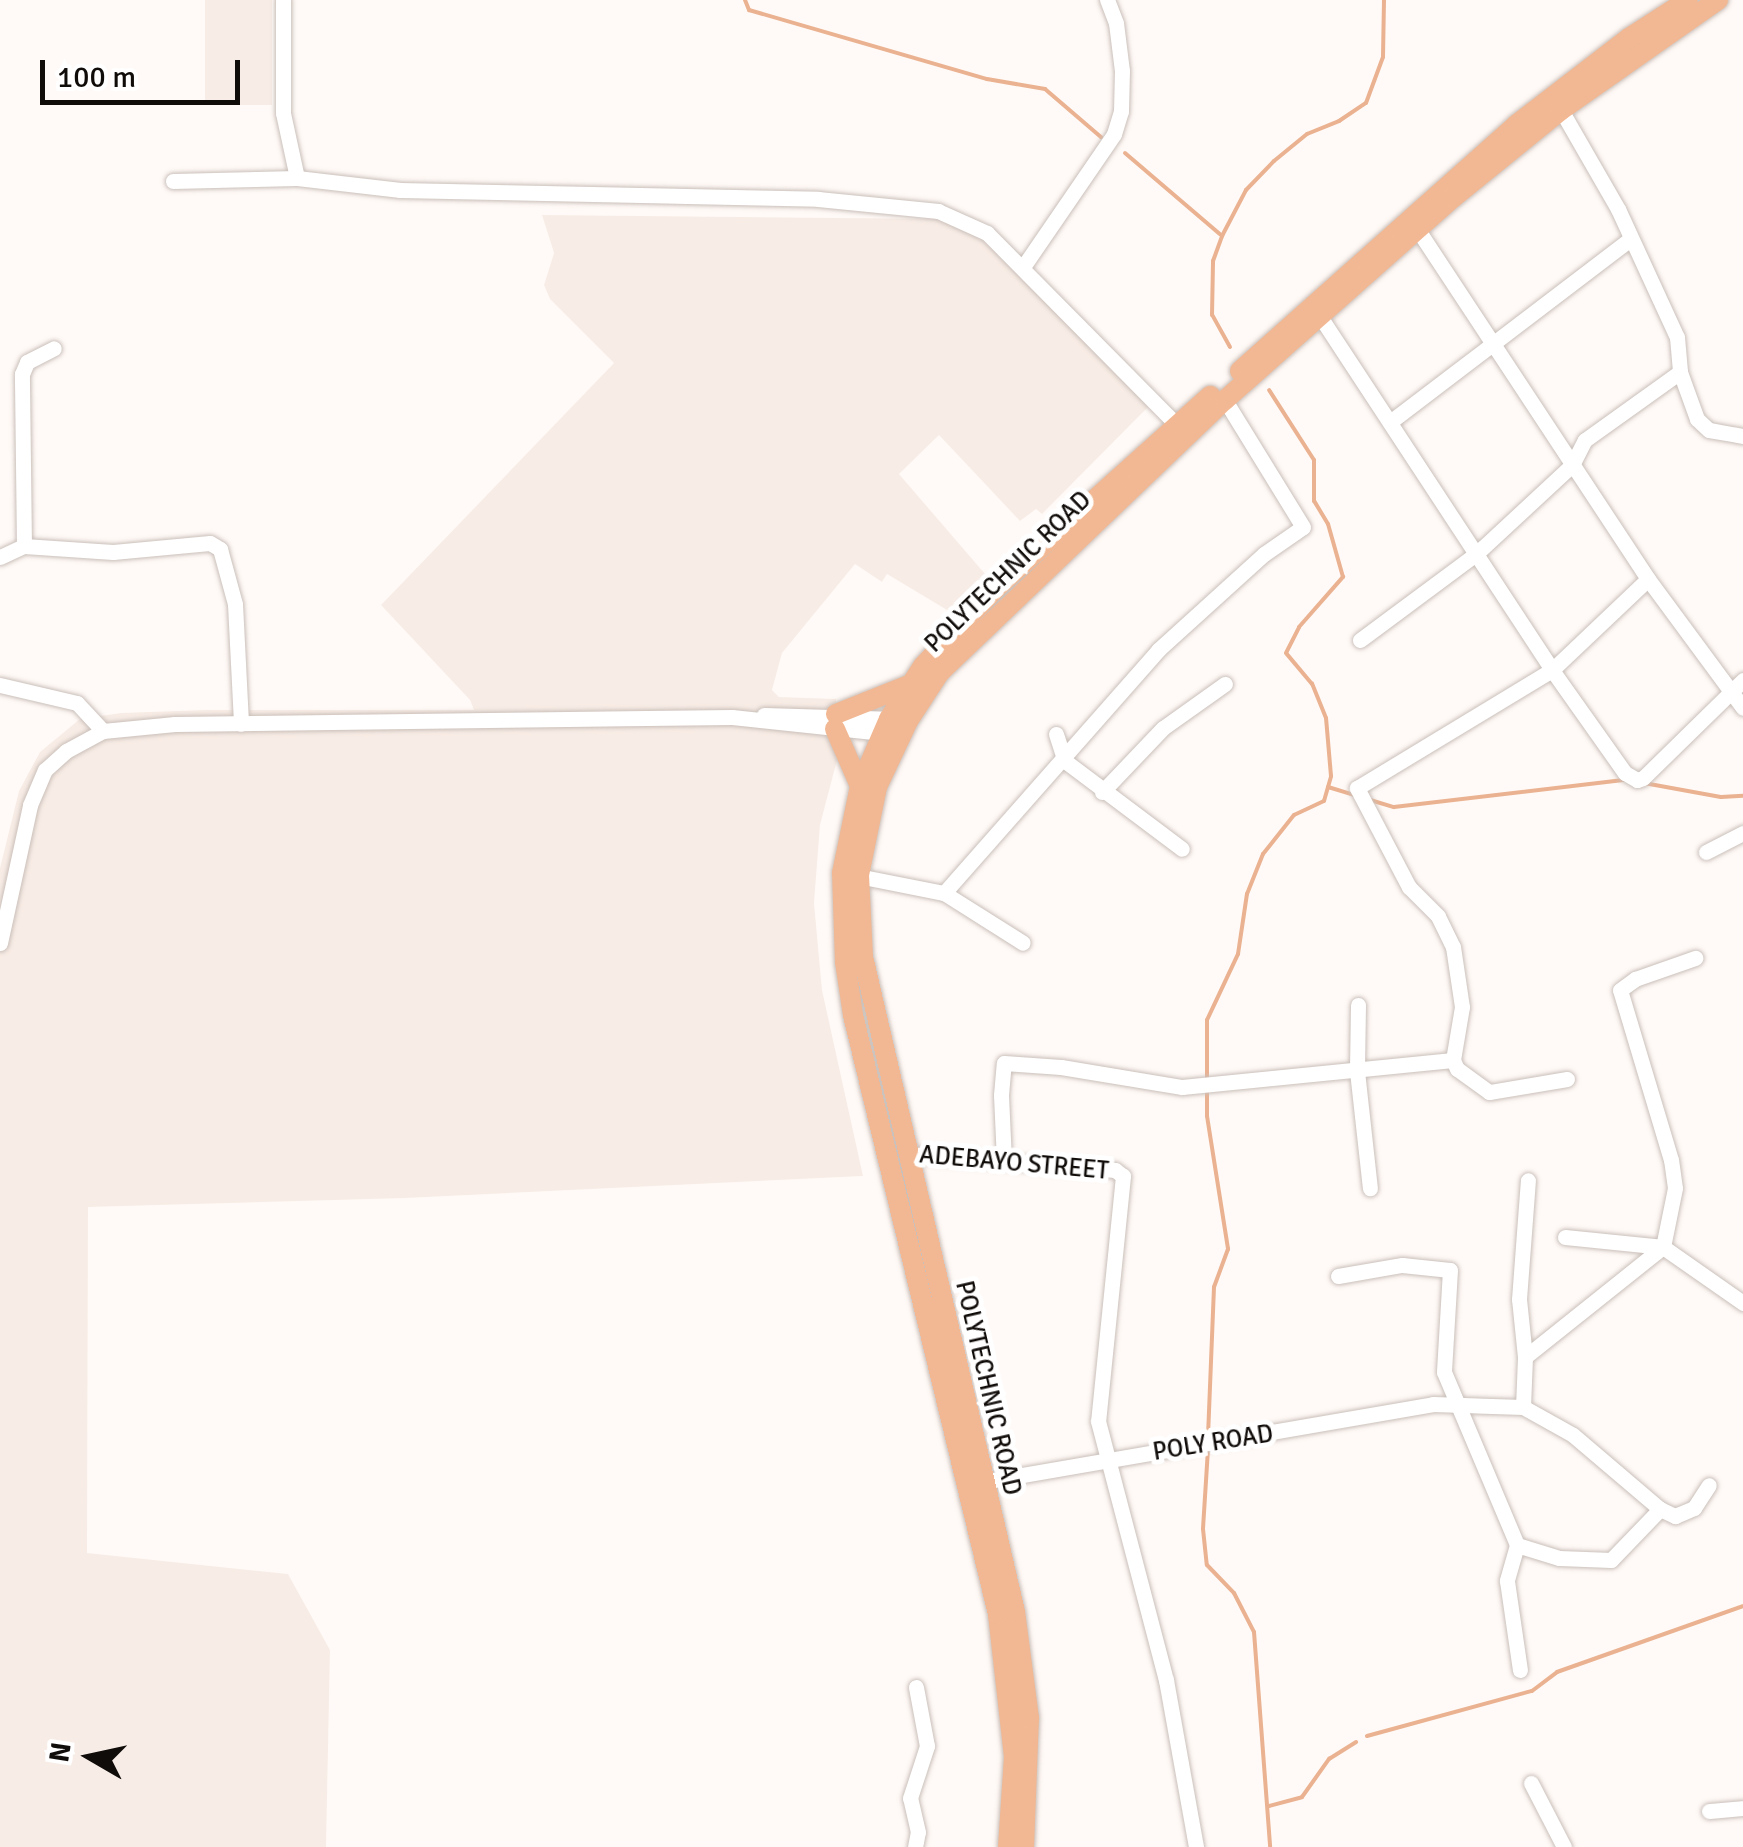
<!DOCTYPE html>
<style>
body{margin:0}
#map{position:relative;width:1743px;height:1847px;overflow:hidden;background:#fffaf7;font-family:Signika,sans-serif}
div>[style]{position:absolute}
.built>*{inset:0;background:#f8ede6;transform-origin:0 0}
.stream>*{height:4px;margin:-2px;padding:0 2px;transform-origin:2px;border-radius:2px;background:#eab291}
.roads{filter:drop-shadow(0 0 2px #cabfb9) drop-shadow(0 0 2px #cabfb9)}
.minor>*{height:15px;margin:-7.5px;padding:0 7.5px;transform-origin:7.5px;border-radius:7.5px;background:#fff}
.major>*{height:20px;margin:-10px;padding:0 10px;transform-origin:10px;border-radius:10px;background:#f2b893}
span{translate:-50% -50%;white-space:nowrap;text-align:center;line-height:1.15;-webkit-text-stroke:10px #fff;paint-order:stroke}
.street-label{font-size:25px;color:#100c0a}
.north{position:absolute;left:40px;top:1707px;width:100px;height:100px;-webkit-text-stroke:8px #fff;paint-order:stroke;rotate:279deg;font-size:28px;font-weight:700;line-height:40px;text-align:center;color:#100c0a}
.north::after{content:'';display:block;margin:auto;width:35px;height:45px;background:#100c0a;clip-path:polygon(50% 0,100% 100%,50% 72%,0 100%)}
.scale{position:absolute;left:40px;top:60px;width:200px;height:45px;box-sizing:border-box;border:5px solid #100c0a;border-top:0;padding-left:12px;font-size:30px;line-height:35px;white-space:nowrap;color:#100c0a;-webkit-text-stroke:8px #fff;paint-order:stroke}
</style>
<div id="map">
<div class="built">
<i style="left:205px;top:0;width:67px;height:105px"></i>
<i style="clip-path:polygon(542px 215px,940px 219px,967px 225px,995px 245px,1152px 403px,1042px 514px,1036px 509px,1020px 521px,939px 435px,899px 474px,992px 582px,957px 616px,887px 574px,882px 582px,855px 564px,782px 653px,772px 690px,779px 697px,836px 699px,833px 730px,842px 741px,820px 825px,814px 903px,822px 990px,863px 1176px,406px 1198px,88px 1207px,87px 1553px,288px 1574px,330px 1650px,326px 1847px,0 1847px,0 868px,19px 791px,40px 752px,80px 719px,121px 713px,206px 710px,474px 710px,470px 700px,381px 605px,614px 363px,550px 299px,544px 285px,554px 253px)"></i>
</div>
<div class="stream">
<i style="left:745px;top:0;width:11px;rotate:68deg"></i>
<i style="left:749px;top:10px;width:248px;rotate:16.2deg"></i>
<i style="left:987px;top:79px;width:59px;rotate:9.8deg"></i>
<i style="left:1045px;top:89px;width:74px;rotate:40.6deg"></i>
<i style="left:1125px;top:153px;width:125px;rotate:40.5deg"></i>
<i style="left:1230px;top:347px;width:37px;rotate:-119deg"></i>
<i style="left:1212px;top:315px;width:54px;rotate:-88.9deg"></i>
<i style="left:1213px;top:261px;width:27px;rotate:-70deg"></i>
<i style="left:1222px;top:236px;width:52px;rotate:-62.4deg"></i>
<i style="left:1246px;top:190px;width:40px;rotate:-46deg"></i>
<i style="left:1274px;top:161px;width:43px;rotate:-39.3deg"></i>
<i style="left:1307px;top:134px;width:35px;rotate:-22deg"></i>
<i style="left:1339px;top:121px;width:32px;rotate:-34deg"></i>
<i style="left:1366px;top:103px;width:49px;rotate:-69.7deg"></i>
<i style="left:1383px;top:57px;width:57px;rotate:-89deg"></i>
<i style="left:1644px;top:783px;width:78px;rotate:10.3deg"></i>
<i style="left:1721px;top:797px;width:22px;rotate:-3deg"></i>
<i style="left:1328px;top:787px;width:28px;rotate:17deg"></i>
<i style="left:1367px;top:799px;width:28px;rotate:17deg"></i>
<i style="left:1394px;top:807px;width:233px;rotate:-6.7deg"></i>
<i style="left:1207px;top:1078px;width:58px;rotate:-90deg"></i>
<i style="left:1207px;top:1020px;width:73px;rotate:-64.8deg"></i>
<i style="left:1238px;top:954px;width:61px;rotate:-81.5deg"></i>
<i style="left:1247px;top:894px;width:43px;rotate:-68.2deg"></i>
<i style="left:1263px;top:854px;width:50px;rotate:-51.5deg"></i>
<i style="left:1294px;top:815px;width:33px;rotate:-25deg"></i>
<i style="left:1324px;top:801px;width:26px;rotate:-74deg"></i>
<i style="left:1331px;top:776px;width:58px;rotate:-94.9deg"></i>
<i style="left:1326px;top:718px;width:37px;rotate:-112deg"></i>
<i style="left:1312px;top:684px;width:40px;rotate:-130deg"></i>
<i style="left:1286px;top:653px;width:29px;rotate:-63deg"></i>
<i style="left:1299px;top:627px;width:67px;rotate:-48.7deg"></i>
<i style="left:1343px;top:577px;width:55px;rotate:-105.8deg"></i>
<i style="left:1328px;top:524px;width:27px;rotate:-121deg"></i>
<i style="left:1314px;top:501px;width:41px;rotate:-90deg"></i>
<i style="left:1314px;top:460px;width:83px;rotate:-122.7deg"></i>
<i style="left:1207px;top:1088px;width:28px;rotate:90deg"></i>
<i style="left:1207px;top:1116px;width:135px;rotate:81deg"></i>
<i style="left:1228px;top:1249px;width:40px;rotate:110.2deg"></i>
<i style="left:1214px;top:1287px;width:152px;rotate:92.3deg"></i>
<i style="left:1208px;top:1449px;width:80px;rotate:93.6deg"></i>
<i style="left:1203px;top:1529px;width:36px;rotate:84deg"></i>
<i style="left:1207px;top:1565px;width:39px;rotate:46deg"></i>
<i style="left:1234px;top:1593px;width:44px;rotate:62.9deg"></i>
<i style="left:1254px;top:1632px;width:216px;rotate:85.7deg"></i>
<i style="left:1367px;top:1736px;width:171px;rotate:-15.3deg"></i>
<i style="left:1532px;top:1691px;width:31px;rotate:-37deg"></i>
<i style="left:1557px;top:1672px;width:197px;rotate:-19.5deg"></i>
<i style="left:1269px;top:1806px;width:34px;rotate:-15deg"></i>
<i style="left:1302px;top:1797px;width:47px;rotate:-54.6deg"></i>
<i style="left:1329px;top:1759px;width:32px;rotate:-32deg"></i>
</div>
<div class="roads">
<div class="minor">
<i style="left:283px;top:0;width:113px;rotate:90deg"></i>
<i style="left:283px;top:113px;width:66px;rotate:77.8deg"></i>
<i style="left:1561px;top:110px;width:114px;rotate:60.1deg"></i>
<i style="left:1618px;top:209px;width:141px;rotate:65.3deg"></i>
<i style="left:1677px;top:337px;width:35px;rotate:85deg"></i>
<i style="left:1680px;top:372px;width:50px;rotate:70.1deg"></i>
<i style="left:1697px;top:419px;width:16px;rotate:43deg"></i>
<i style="left:1709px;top:430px;width:35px;rotate:10deg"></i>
<i style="left:173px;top:181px;width:124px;rotate:-1.4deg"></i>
<i style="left:297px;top:178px;width:104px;rotate:6.6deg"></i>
<i style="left:400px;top:190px;width:418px;rotate:1.2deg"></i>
<i style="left:818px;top:199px;width:121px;rotate:5.7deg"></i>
<i style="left:938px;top:211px;width:54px;rotate:24.2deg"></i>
<i style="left:987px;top:233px;width:270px;rotate:45.3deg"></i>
<i style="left:1414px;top:224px;width:425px;rotate:56.6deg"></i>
<i style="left:1648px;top:579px;width:160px;rotate:53.6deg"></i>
<i style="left:1023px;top:267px;width:161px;rotate:-55.6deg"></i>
<i style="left:1114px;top:134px;width:24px;rotate:-73deg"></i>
<i style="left:1121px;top:111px;width:40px;rotate:-88.6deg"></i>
<i style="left:1122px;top:71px;width:48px;rotate:-97.1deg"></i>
<i style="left:1116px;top:23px;width:25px;rotate:-111deg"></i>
<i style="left:1321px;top:318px;width:421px;rotate:56.7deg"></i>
<i style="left:1552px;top:670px;width:126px;rotate:54.7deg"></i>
<i style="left:1625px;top:773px;width:14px;rotate:30deg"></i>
<i style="left:1637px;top:780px;width:6px;rotate:-18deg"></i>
<i style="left:1643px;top:778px;width:140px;rotate:-44.4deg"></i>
<i style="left:1390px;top:422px;width:302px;rotate:-37.3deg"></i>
<i style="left:24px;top:546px;width:172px;rotate:-90.7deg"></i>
<i style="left:22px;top:374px;width:13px;rotate:-67deg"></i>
<i style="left:27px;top:362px;width:30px;rotate:-27deg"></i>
<i style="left:0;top:557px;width:26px;rotate:-25deg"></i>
<i style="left:24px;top:546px;width:89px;rotate:3.9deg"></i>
<i style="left:113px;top:552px;width:97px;rotate:-5.3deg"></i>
<i style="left:210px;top:543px;width:12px;rotate:31deg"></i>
<i style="left:220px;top:549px;width:57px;rotate:74.7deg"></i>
<i style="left:235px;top:604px;width:120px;rotate:87.1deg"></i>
<i style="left:1360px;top:640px;width:146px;rotate:-36.6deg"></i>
<i style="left:1477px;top:553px;width:129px;rotate:-42.8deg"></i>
<i style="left:1572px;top:465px;width:28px;rotate:-63deg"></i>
<i style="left:1585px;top:440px;width:117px;rotate:-35.6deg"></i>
<i style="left:0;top:685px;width:79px;rotate:13.2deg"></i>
<i style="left:77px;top:703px;width:38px;rotate:47deg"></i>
<i style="left:764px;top:715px;width:132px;rotate:1.7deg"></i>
<i style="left:1056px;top:734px;width:28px;rotate:72deg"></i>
<i style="left:1065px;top:761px;width:146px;rotate:36.9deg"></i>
<i style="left:1102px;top:792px;width:88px;rotate:-46.4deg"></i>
<i style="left:1163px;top:728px;width:76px;rotate:-35.4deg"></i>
<i style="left:1706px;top:852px;width:42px;rotate:-27.2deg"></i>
<i style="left:853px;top:875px;width:93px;rotate:11.2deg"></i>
<i style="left:944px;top:893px;width:93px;rotate:32.3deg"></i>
<i style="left:944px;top:893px;width:324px;rotate:-48.6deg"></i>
<i style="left:1158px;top:650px;width:143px;rotate:-42.2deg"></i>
<i style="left:1264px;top:554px;width:47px;rotate:-34.7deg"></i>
<i style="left:1303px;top:527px;width:149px;rotate:-121.6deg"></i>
<i style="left:0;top:943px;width:141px;rotate:-77.7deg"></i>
<i style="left:30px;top:805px;width:38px;rotate:-67deg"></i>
<i style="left:45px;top:770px;width:28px;rotate:-42deg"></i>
<i style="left:66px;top:751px;width:42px;rotate:-28.4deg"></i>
<i style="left:103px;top:731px;width:72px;rotate:-5.6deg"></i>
<i style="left:175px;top:724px;width:557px;rotate:-0.72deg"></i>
<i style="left:732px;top:717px;width:161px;rotate:6.1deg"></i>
<i style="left:1358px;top:1005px;width:66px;rotate:90.9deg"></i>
<i style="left:1357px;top:1071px;width:118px;rotate:83.7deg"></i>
<i style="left:1567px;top:1079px;width:79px;rotate:170.5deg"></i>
<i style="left:1489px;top:1092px;width:39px;rotate:-144deg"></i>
<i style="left:1457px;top:1069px;width:10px;rotate:-114deg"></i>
<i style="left:1453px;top:1060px;width:54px;rotate:-80.4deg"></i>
<i style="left:1462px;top:1007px;width:61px;rotate:-98.5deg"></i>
<i style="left:1453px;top:947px;width:34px;rotate:-116deg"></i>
<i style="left:1438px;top:916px;width:41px;rotate:-135deg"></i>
<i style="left:1409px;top:887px;width:112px;rotate:-117.7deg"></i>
<i style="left:1357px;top:788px;width:228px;rotate:-31.2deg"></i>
<i style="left:1552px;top:670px;width:132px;rotate:-43.5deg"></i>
<i style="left:907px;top:1154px;width:209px;rotate:4.4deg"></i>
<i style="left:1115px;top:1170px;width:10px;rotate:37deg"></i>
<i style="left:1123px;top:1176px;width:246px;rotate:95.8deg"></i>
<i style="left:1098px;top:1421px;width:268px;rotate:75.3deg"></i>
<i style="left:1166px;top:1680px;width:170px;rotate:79.8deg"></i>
<i style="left:1004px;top:1161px;width:66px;rotate:-92.6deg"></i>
<i style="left:1001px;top:1095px;width:32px;rotate:-85deg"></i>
<i style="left:1004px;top:1063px;width:57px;rotate:4deg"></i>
<i style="left:1061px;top:1067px;width:123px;rotate:9.4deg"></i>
<i style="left:1182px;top:1087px;width:272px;rotate:-5.7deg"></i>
<i style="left:1565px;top:1237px;width:99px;rotate:5.8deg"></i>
<i style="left:1663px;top:1247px;width:98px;rotate:35deg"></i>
<i style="left:1338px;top:1276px;width:65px;rotate:-9.8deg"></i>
<i style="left:1402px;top:1265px;width:48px;rotate:5.9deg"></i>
<i style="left:1450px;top:1270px;width:102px;rotate:93.4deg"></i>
<i style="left:1444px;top:1372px;width:188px;rotate:67.1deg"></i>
<i style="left:1517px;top:1545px;width:37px;rotate:106deg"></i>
<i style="left:1507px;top:1581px;width:90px;rotate:81.7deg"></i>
<i style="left:1525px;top:1357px;width:176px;rotate:-38.6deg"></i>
<i style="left:1663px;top:1247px;width:60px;rotate:-78.5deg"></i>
<i style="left:1675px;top:1188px;width:28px;rotate:-98deg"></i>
<i style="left:1671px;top:1160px;width:177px;rotate:-106.7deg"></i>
<i style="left:1620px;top:990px;width:19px;rotate:-36deg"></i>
<i style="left:1635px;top:979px;width:64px;rotate:-19.3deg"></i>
<i style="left:1523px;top:1407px;width:50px;rotate:-87.7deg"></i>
<i style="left:1525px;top:1357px;width:58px;rotate:-95.9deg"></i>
<i style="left:1519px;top:1299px;width:119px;rotate:-85.7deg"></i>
<i style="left:976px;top:1483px;width:464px;rotate:-9.8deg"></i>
<i style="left:1433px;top:1404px;width:90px;rotate:1.9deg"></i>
<i style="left:1523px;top:1407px;width:57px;rotate:29.2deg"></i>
<i style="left:1573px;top:1435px;width:114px;rotate:40.4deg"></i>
<i style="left:1660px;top:1509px;width:17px;rotate:25deg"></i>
<i style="left:1675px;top:1516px;width:21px;rotate:-23deg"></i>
<i style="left:1694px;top:1508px;width:27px;rotate:-57deg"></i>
<i style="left:1517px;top:1545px;width:44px;rotate:17.2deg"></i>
<i style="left:1559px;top:1558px;width:52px;rotate:2.2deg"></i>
<i style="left:1611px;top:1560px;width:71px;rotate:-46.1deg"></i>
<i style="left:1531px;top:1783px;width:72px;rotate:62.7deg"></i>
<i style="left:1709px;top:1811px;width:34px;rotate:-5deg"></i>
<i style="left:915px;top:1847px;width:15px;rotate:-79deg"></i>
<i style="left:918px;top:1832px;width:35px;rotate:-103deg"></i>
<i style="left:910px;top:1798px;width:55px;rotate:-71.9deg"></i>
<i style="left:927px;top:1746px;width:60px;rotate:-100.6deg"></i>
</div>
<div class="major">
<i style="left:1240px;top:371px;width:370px;rotate:-41.7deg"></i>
<i style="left:1516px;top:125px;width:143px;rotate:-37.6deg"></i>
<i style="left:1629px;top:38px;width:70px;rotate:-32.8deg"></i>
<i style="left:836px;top:714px;width:81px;rotate:-21.8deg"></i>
<i style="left:835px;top:729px;width:62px;rotate:66.3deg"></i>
<i style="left:1008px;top:1847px;width:90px;rotate:-86.2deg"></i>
<i style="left:1014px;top:1757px;width:144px;rotate:-96.4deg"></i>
<i style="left:998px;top:1614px;width:616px;rotate:-103.61deg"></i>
<i style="left:853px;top:1015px;width:54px;rotate:-98.6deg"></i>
<i style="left:845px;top:962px;width:89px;rotate:-91.9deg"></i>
<i style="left:842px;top:873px;width:89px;rotate:-78.3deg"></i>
<i style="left:860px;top:786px;width:73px;rotate:-66.6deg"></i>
<i style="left:889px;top:719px;width:63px;rotate:-57.3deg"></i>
<i style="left:923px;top:666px;width:107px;rotate:-46.9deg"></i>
<i style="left:996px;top:588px;width:288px;rotate:-41.9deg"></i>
<i style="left:1024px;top:1847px;width:129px;rotate:-87.8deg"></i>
<i style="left:1029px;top:1718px;width:107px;rotate:-97.5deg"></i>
<i style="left:1015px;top:1612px;width:672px;rotate:-103.06deg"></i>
<i style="left:863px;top:957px;width:82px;rotate:-92.8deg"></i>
<i style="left:859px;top:875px;width:90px;rotate:-78.4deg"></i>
<i style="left:877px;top:787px;width:73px;rotate:-64.8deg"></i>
<i style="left:908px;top:721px;width:59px;rotate:-56.9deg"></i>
<i style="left:940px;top:672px;width:394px;rotate:-43.7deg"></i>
<i style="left:1225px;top:400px;width:306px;rotate:-41.6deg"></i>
<i style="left:1454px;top:197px;width:138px;rotate:-39.1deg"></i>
<i style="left:1561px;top:110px;width:192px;rotate:-35deg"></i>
</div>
</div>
<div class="street-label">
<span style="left:1008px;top:572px;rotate:-44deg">POLYTECHNIC ROAD</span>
<span style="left:1014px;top:1163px;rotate:5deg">ADEBAYO STREET</span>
<span style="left:988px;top:1388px;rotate:77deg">POLYTECHNIC ROAD</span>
<span style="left:1213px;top:1443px;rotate:-9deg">POLY ROAD</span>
</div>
<div class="north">N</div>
<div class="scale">100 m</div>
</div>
